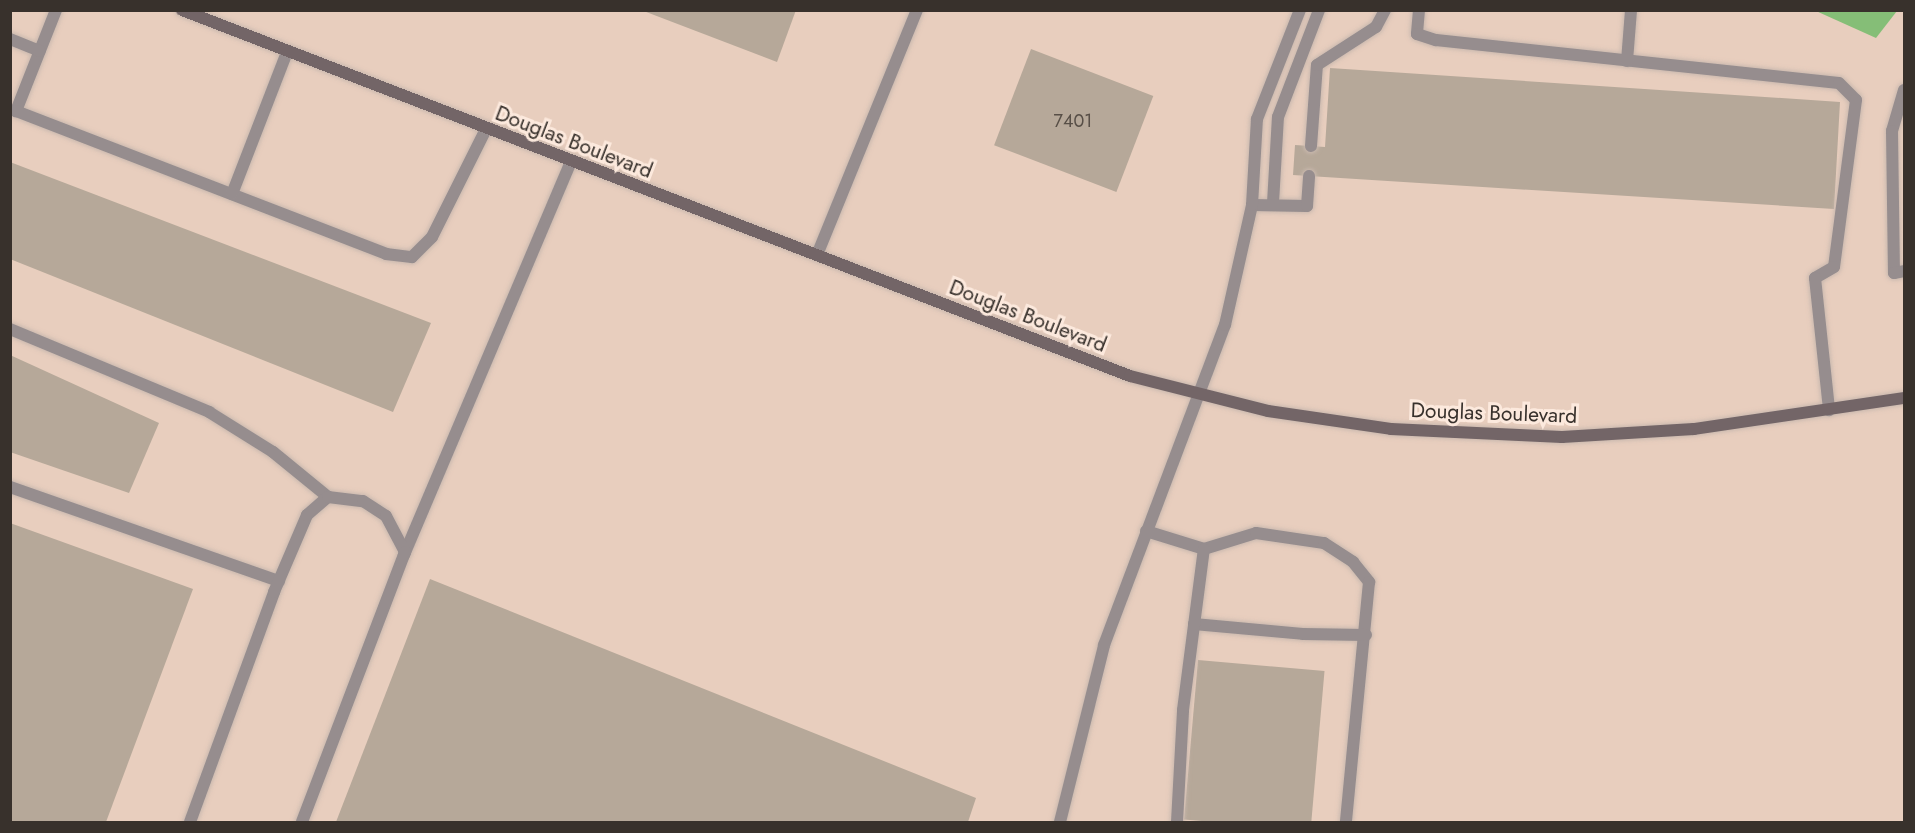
<!DOCTYPE html>
<style>
body{margin:0}
#map{position:relative;width:1915px;height:833px;overflow:hidden;background:#efdbd0;font-family:Jost,sans-serif}
div>[style]{position:absolute}
.built>*{inset:0;background:#e8cebe}
.forest>*{inset:0;background:#85be77}
.building>*{inset:0;background:#b6a899;transform-origin:0 0}
.roads{filter:drop-shadow(0 0 2px #cab9af) drop-shadow(0 0 2px #cab9af)}
.lane>*{height:12px;margin:-6px;padding:0 6px;transform-origin:6px;border-radius:6px;background:#968d8e}
.secondary>*{height:12px;margin:-6px;padding:0 6px;transform-origin:6px;border-radius:6px;background:#736567}
span{translate:-50% -50%;white-space:nowrap;text-align:center;line-height:1.15;-webkit-text-stroke:6px #fce9dd;paint-order:stroke}
.number-label{font-size:18px;color:#584f47}
.number-label span{-webkit-text-stroke-width:0}
.street-label{font-size:21px;color:#38312c}
.frame{position:absolute;inset:0;border:12px solid #38312c;pointer-events:none}
</style>
<div id="map">
<div class="built">
<i style="clip-path:polygon(1816px 10px,1876px 37px,1897px 11px,1904px 11px,1904px 822px,11px 822px,10px 11px)"></i>
</div>
<div class="forest">
<i style="clip-path:polygon(1816px 11px,1897px 11px,1876px 38px)"></i>
</div>
<div class="building">
<i style="clip-path:polygon(641px 10px,796px 10px,777px 62px)"></i>
<i style="left:1031px;top:49px;width:131px;height:103px;rotate:21deg"></i>
<i style="clip-path:polygon(1330px 68px,1840px 102px,1834px 209px,1293px 175px,1295px 145px,1325px 147px)"></i>
<i style="clip-path:polygon(10px 162px,431px 323px,393px 412px,10px 259px)"></i>
<i style="clip-path:polygon(10px 355px,159px 423px,129px 493px,10px 452px)"></i>
<i style="clip-path:polygon(10px 523px,193px 589px,106px 822px,10px 822px)"></i>
<i style="clip-path:polygon(430px 579px,976px 798px,968px 822px,336px 822px)"></i>
<i style="left:1198px;top:660px;width:127px;height:160px;rotate:5deg"></i>
</div>
<div class="roads">
<div class="lane">
<i style="left:56px;top:10px;width:109px;rotate:111.6deg"></i>
<i style="left:16px;top:111px;width:397px;rotate:21.1deg"></i>
<i style="left:386px;top:254px;width:26px;rotate:7deg"></i>
<i style="left:412px;top:257px;width:28px;rotate:-45deg"></i>
<i style="left:432px;top:237px;width:121px;rotate:-63.4deg"></i>
<i style="left:1419px;top:10px;width:24px;rotate:95deg"></i>
<i style="left:1417px;top:34px;width:20px;rotate:18deg"></i>
<i style="left:1436px;top:40px;width:405px;rotate:6.1deg"></i>
<i style="left:1839px;top:83px;width:24px;rotate:45deg"></i>
<i style="left:1856px;top:100px;width:168px;rotate:97.5deg"></i>
<i style="left:1834px;top:267px;width:22px;rotate:150deg"></i>
<i style="left:1815px;top:278px;width:133px;rotate:83.9deg"></i>
<i style="left:10px;top:39px;width:32px;rotate:22deg"></i>
<i style="left:1627px;top:61px;width:51px;rotate:-85.5deg"></i>
<i style="left:1904px;top:90px;width:43px;rotate:106.3deg"></i>
<i style="left:1892px;top:131px;width:142px;rotate:89.2deg"></i>
<i style="left:1894px;top:273px;width:10px;rotate:-11deg"></i>
<i style="left:1311px;top:146px;width:81px;rotate:-85.8deg"></i>
<i style="left:1317px;top:65px;width:70px;rotate:-32.8deg"></i>
<i style="left:1376px;top:27px;width:19px;rotate:-62deg"></i>
<i style="left:232px;top:194px;width:152px;rotate:-68.8deg"></i>
<i style="left:1273px;top:203px;width:86px;rotate:-86.7deg"></i>
<i style="left:1278px;top:117px;width:115px;rotate:-69deg"></i>
<i style="left:1252px;top:205px;width:55px;rotate:1deg"></i>
<i style="left:1307px;top:206px;width:30px;rotate:-86deg"></i>
<i style="left:817px;top:255px;width:265px;rotate:-67.8deg"></i>
<i style="left:10px;top:329px;width:216px;rotate:22.6deg"></i>
<i style="left:209px;top:412px;width:75px;rotate:32deg"></i>
<i style="left:273px;top:452px;width:71px;rotate:39.3deg"></i>
<i style="left:10px;top:487px;width:285px;rotate:19.3deg"></i>
<i style="left:1146px;top:531px;width:61px;rotate:17.2deg"></i>
<i style="left:1204px;top:549px;width:54px;rotate:-17.1deg"></i>
<i style="left:1256px;top:533px;width:69px;rotate:8.4deg"></i>
<i style="left:1324px;top:543px;width:35px;rotate:33deg"></i>
<i style="left:1353px;top:562px;width:26px;rotate:51deg"></i>
<i style="left:1369px;top:582px;width:241px;rotate:95.5deg"></i>
<i style="left:404px;top:555px;width:427px;rotate:-67deg"></i>
<i style="left:1194px;top:624px;width:109px;rotate:5.2deg"></i>
<i style="left:1303px;top:634px;width:63px;rotate:0.9deg"></i>
<i style="left:190px;top:822px;width:245px;rotate:-69.9deg"></i>
<i style="left:274px;top:592px;width:84px;rotate:-66.8deg"></i>
<i style="left:307px;top:515px;width:28px;rotate:-41deg"></i>
<i style="left:328px;top:497px;width:35px;rotate:7deg"></i>
<i style="left:363px;top:501px;width:27px;rotate:33deg"></i>
<i style="left:386px;top:516px;width:41px;rotate:62.2deg"></i>
<i style="left:405px;top:552px;width:289px;rotate:110.9deg"></i>
<i style="left:1060px;top:822px;width:182px;rotate:-76deg"></i>
<i style="left:1104px;top:645px;width:342px;rotate:-69.3deg"></i>
<i style="left:1225px;top:325px;width:123px;rotate:-77.3deg"></i>
<i style="left:1252px;top:205px;width:86px;rotate:-86.7deg"></i>
<i style="left:1257px;top:119px;width:117px;rotate:-68.5deg"></i>
<i style="left:1177px;top:822px;width:112px;rotate:-86.9deg"></i>
<i style="left:1183px;top:710px;width:162px;rotate:-82.6deg"></i>
</div>
<div class="secondary">
<i style="left:182px;top:10px;width:1016px;rotate:21.11deg"></i>
<i style="left:1130px;top:376px;width:142px;rotate:14.2deg"></i>
<i style="left:1268px;top:411px;width:124px;rotate:8.3deg"></i>
<i style="left:1391px;top:429px;width:171px;rotate:2.7deg"></i>
<i style="left:1562px;top:437px;width:132px;rotate:-3.5deg"></i>
<i style="left:1694px;top:429px;width:212px;rotate:-8.4deg"></i>
</div>
</div>
<div class="number-label">
<span style="left:1073px;top:121px">7401</span>
</div>
<div class="street-label">
<span style="left:574px;top:142px;rotate:21deg">Douglas Boulevard</span>
<span style="left:1028px;top:316px;rotate:21deg">Douglas Boulevard</span>
<span style="left:1494px;top:413px;rotate:2deg">Douglas Boulevard</span>
</div>
<div class="frame"></div>
</div>
